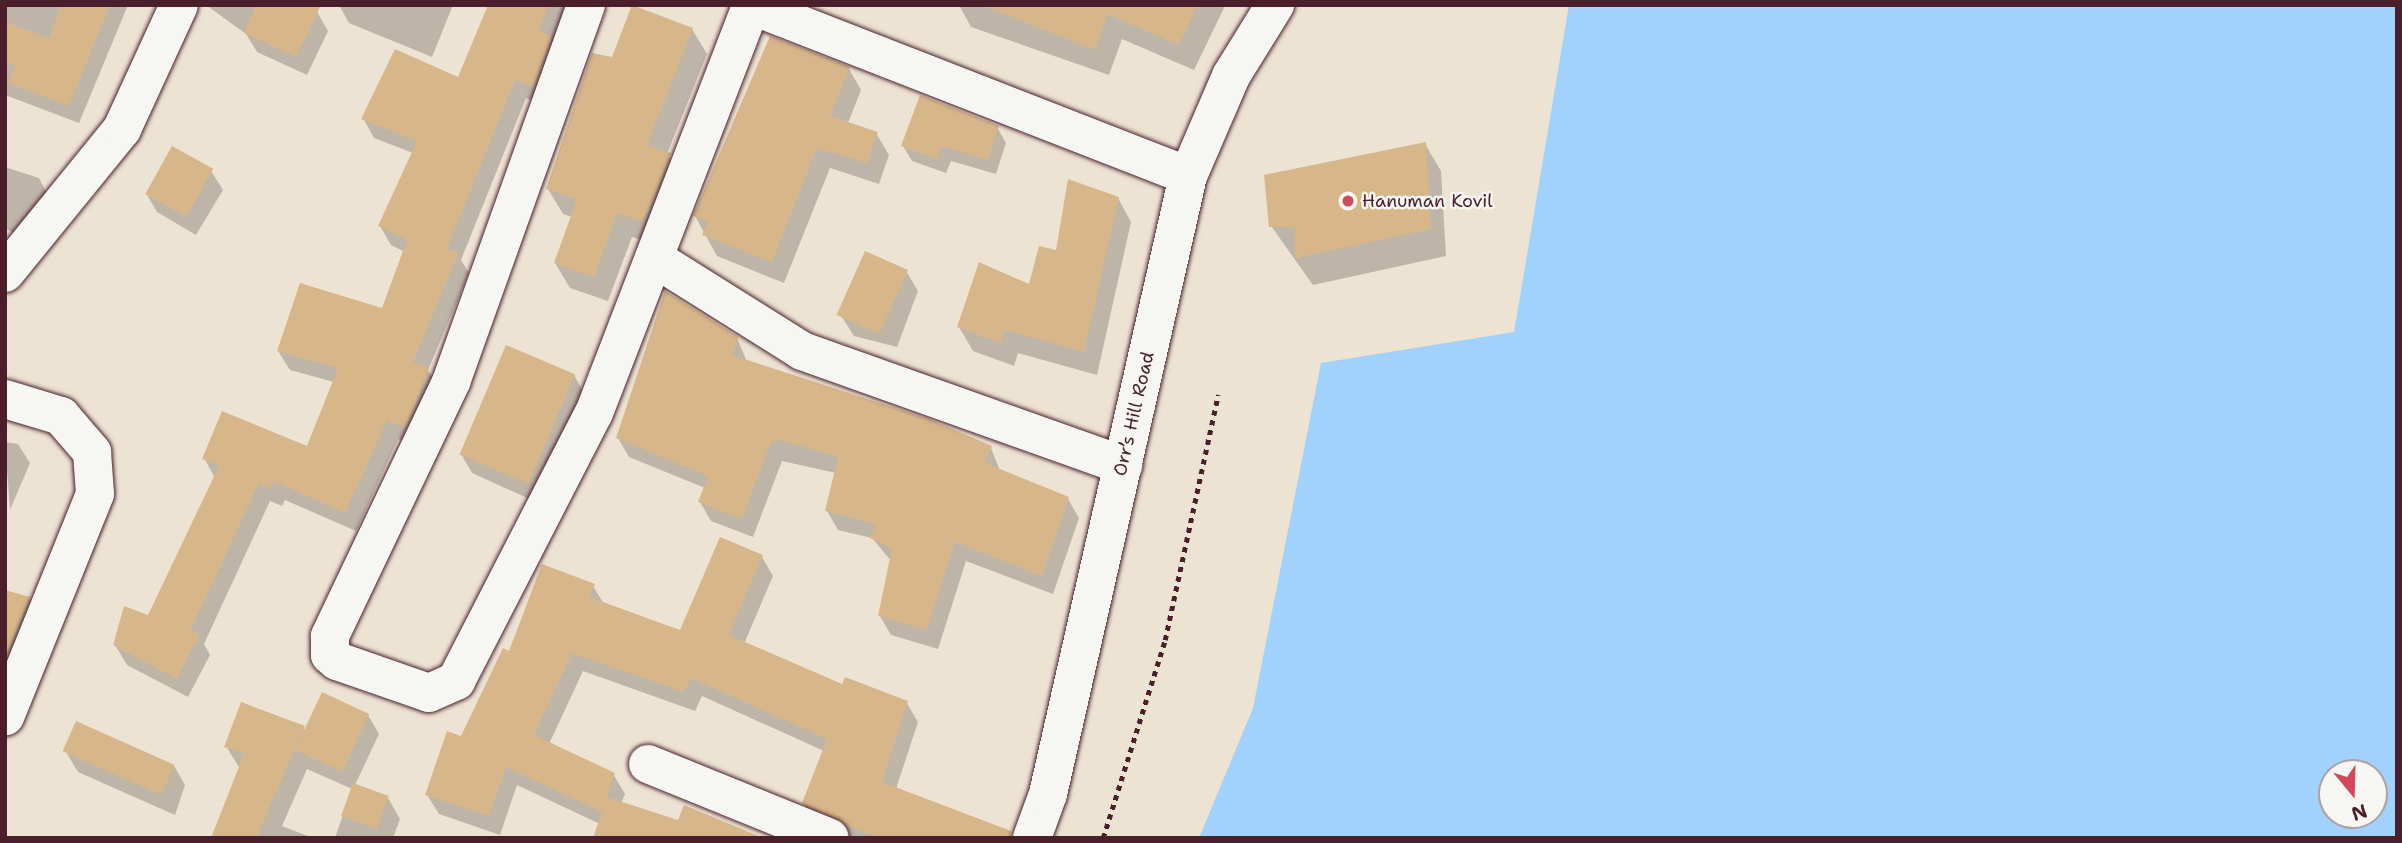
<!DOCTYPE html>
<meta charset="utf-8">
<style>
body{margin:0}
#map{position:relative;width:2402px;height:843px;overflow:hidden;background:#ede3d3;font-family:"Shantell Sans",sans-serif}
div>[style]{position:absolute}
.water>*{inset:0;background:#a0d2fd}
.shadow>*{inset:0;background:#0003}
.building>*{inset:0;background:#d7b78a;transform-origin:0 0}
.path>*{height:4.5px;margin-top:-2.25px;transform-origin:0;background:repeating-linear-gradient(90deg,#4a1f2b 0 5px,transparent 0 10px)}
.roads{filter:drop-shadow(0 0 2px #4a1f2b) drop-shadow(0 0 2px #4a1f2b)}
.minor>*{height:38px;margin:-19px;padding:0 19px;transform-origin:19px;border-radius:19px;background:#f6f6f2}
.major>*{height:38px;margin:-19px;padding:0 19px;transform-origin:19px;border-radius:19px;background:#f6f6f2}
.dots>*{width:19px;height:19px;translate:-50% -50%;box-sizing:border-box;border:4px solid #f6f6f2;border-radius:50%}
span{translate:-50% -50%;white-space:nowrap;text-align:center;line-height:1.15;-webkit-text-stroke:5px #f6f6f2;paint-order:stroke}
.poi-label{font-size:18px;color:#4a1f2b}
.left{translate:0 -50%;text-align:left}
.street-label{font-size:18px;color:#4a1f2b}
.frame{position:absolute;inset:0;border:7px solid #4a1f2b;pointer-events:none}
.north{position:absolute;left:2318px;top:759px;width:70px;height:70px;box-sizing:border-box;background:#f6f6f2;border:2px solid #b1a0a2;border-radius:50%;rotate:161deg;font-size:19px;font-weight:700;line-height:28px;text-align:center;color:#4a1f2b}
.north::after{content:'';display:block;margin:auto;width:24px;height:32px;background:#d1495b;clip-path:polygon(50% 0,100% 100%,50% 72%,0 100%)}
</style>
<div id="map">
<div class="water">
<i style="clip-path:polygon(evenodd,1569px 5px,2397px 5px,2397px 838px,1199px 838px,1253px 708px,1321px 363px,1514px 332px,1569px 5px,2332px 773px,2374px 773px,2374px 815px,2332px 815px,2332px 773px)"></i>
</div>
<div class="shadow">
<i style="clip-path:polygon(5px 5px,128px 5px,79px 123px,5px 95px)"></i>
<i style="clip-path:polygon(206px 5px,302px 5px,317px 12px,328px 31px,307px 75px,257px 52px,246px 34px)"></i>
<i style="clip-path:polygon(339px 5px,453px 5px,432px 57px,349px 23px)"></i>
<i style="clip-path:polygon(490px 5px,566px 5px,544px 106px,526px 98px,461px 260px,469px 273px,428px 370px,439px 389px,416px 446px,398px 439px,356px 531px,285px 500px,282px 506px,270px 501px,204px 644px,210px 655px,188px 697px,127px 665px,115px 645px,149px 617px,215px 478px,204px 458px,308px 449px,334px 382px,290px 370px,278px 351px,383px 310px,405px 252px,391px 245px,380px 226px,413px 153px,374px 138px,363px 118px,459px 79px)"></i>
<i style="clip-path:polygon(959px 5px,1222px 5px,1224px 8px,1194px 70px,1122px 39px,1109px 75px,971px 27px)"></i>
<i style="clip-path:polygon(692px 29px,707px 54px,667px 154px,684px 180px,656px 245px,632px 237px,608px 301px,570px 288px,555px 263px,572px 217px,563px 214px,548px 189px,613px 59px)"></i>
<i style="clip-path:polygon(849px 69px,861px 90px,848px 123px,876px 133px,889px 155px,879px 184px,830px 168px,784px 283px,717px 256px,695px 216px)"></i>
<i style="clip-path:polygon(997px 127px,1006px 143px,996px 174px,951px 161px,946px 173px,912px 161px,903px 146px)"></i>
<i style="clip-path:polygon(1425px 144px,1441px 171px,1446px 256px,1313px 285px,1271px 226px)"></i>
<i style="clip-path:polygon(5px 167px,39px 178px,48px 195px,20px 237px,5px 228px)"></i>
<i style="clip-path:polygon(211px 171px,223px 190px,196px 235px,157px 212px,146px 193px)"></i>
<i style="clip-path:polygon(1118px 198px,1131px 222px,1097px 375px,1018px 353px,1014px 366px,973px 351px,959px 327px,1030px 287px)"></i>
<i style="clip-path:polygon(906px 271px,918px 291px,897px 347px,854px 336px,842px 317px)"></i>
<i style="clip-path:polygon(737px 338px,747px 362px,991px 448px,1000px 471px,1068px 499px,1079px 518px,1053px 594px,966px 561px,938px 649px,891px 635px,880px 616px,891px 561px,872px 538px,838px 530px,827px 511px,836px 473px,782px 461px,753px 537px,711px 521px,700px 502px,705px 488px,629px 457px,618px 438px)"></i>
<i style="clip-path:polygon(574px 375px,585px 395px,543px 505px,472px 473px,461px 454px)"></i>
<i style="clip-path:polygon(5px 442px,18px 444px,30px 463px,10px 510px)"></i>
<i style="clip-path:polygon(762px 557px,773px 576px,744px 644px,843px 686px,906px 702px,918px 722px,896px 789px,997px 838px,851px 838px,815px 822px,804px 803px,824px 751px,702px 696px,695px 711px,583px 671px,549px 744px,613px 774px,625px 794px,621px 804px,679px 822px,685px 807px,757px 838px,600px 824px,517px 785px,500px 835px,439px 814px,427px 795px,510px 653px,593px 586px,604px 604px,681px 632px)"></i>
<i style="clip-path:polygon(5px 592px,29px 598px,45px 626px,27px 670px,5px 664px)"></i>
<i style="clip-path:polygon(368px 715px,379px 734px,355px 785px,388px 798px,400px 819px,393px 838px,335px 838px,352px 789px,307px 769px,282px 826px,313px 838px,213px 838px,240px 769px,226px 746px)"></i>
<i style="clip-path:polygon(66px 752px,174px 766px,185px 785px,175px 815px,78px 772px)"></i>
</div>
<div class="building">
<i style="clip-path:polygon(61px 5px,110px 5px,69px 106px,8px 83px,15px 66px,5px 62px,5px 22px,49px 38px)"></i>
<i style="clip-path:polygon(256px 5px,321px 5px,296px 57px,244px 33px)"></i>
<i style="clip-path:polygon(488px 5px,548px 5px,539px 31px,552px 36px,533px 87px,515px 80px,447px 249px,459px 252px,413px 362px,429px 368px,409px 420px,405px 427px,387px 420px,345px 513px,274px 481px,271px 488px,259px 483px,190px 631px,200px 634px,177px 679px,113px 645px,124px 606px,148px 615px,219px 466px,202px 459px,222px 411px,307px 446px,338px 368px,277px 351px,300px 283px,382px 308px,407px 240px,378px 226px,417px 141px,361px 119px,395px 49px,458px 77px)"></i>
<i style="clip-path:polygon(632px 5px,693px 28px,647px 145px,671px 153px,653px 200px,642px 221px,617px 213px,594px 277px,554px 263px,577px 199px,546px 189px,592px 53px,612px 57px)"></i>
<i style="clip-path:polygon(981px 5px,1198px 5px,1179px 45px,1107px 14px,1095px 50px)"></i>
<i style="clip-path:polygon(770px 36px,850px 67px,830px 116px,878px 132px,867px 163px,817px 148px,772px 262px,702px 235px,708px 221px,693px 216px)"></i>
<i style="clip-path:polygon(920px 95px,999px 126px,988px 160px,942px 146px,937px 159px,901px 146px)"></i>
<i style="clip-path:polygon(1426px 142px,1431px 229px,1295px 258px,1295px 227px,1269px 227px,1264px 175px)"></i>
<i style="left:172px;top:146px;width:47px;height:55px;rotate:29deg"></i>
<i style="clip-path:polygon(1068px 179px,1119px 197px,1084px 352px,1005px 330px,1001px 343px,957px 327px,979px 262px,1029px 284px,1039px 246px,1056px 250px)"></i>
<i style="left:865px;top:251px;width:47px;height:70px;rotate:24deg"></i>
<i style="clip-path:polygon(665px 291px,738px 337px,732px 355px,929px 419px,992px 446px,985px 463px,1069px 497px,1042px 576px,955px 542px,927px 630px,878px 616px,892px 548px,870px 538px,876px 524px,825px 511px,838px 457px,781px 440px,771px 442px,742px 519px,698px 502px,708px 476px,616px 438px)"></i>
<i style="left:506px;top:345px;width:75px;height:119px;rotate:23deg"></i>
<i style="clip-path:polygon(720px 537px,763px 555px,729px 635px,842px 684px,845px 677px,908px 701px,882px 782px,1011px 831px,1011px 838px,879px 838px,848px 826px,802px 803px,827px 739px,691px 678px,684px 692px,572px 653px,534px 735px,615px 773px,607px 797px,678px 820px,684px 805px,763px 838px,593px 838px,602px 812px,506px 767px,489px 816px,425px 795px,447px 731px,461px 736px,503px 648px,509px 651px,542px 564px,595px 584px,589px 597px,680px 630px)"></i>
<i style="clip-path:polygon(5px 590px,30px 597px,5px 658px)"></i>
<i style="left:322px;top:692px;width:52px;height:64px;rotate:25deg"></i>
<i style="clip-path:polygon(241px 702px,305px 726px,256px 838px,211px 838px,244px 754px,224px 747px)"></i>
<i style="left:76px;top:721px;width:108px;height:33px;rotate:24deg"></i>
<i style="left:353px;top:783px;width:38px;height:35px;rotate:20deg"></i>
</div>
<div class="path">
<i style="left:1103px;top:838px;width:207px;rotate:-72.6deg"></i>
<i style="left:1165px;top:640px;width:251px;rotate:-77.8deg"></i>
</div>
<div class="roads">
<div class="minor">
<i style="left:586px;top:5px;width:398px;rotate:109.7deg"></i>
<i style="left:452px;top:380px;width:284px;rotate:115.5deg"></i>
<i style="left:330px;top:636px;width:19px;rotate:90deg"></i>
<i style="left:330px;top:655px;width:9px;rotate:41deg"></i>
<i style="left:337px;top:661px;width:97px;rotate:19.2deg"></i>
<i style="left:429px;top:693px;width:30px;rotate:-24deg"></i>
<i style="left:456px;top:681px;width:301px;rotate:-62.8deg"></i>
<i style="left:594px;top:413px;width:436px;rotate:-68.9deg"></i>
<i style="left:750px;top:5px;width:470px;rotate:21.3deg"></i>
<i style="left:654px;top:258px;width:175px;rotate:32.1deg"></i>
<i style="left:802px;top:351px;width:341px;rotate:19.6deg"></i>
<i style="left:5px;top:273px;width:186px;rotate:-50.9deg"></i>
<i style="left:122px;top:129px;width:136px;rotate:-65.3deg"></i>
<i style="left:5px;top:399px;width:59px;rotate:16.9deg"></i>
<i style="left:61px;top:416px;width:48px;rotate:49.3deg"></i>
<i style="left:92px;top:452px;width:42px;rotate:85.9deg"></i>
<i style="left:95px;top:494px;width:240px;rotate:112deg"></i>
<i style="left:648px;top:764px;width:196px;rotate:22.1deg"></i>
</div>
<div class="major">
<i style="left:1032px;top:838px;width:47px;rotate:-70deg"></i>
<i style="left:1048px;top:794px;width:634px;rotate:-77.24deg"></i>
<i style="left:1188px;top:176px;width:109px;rotate:-66.7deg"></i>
<i style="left:1231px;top:76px;width:84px;rotate:-58.2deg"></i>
</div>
</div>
<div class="dots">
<i style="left:1348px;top:201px;background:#d1495b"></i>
</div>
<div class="poi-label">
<span class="left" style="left:1362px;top:201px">Hanuman Kovil</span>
</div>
<div class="street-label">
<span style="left:1134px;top:414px;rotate:-77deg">Orr’s Hill Road</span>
</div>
<div class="frame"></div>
<div class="north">N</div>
</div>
